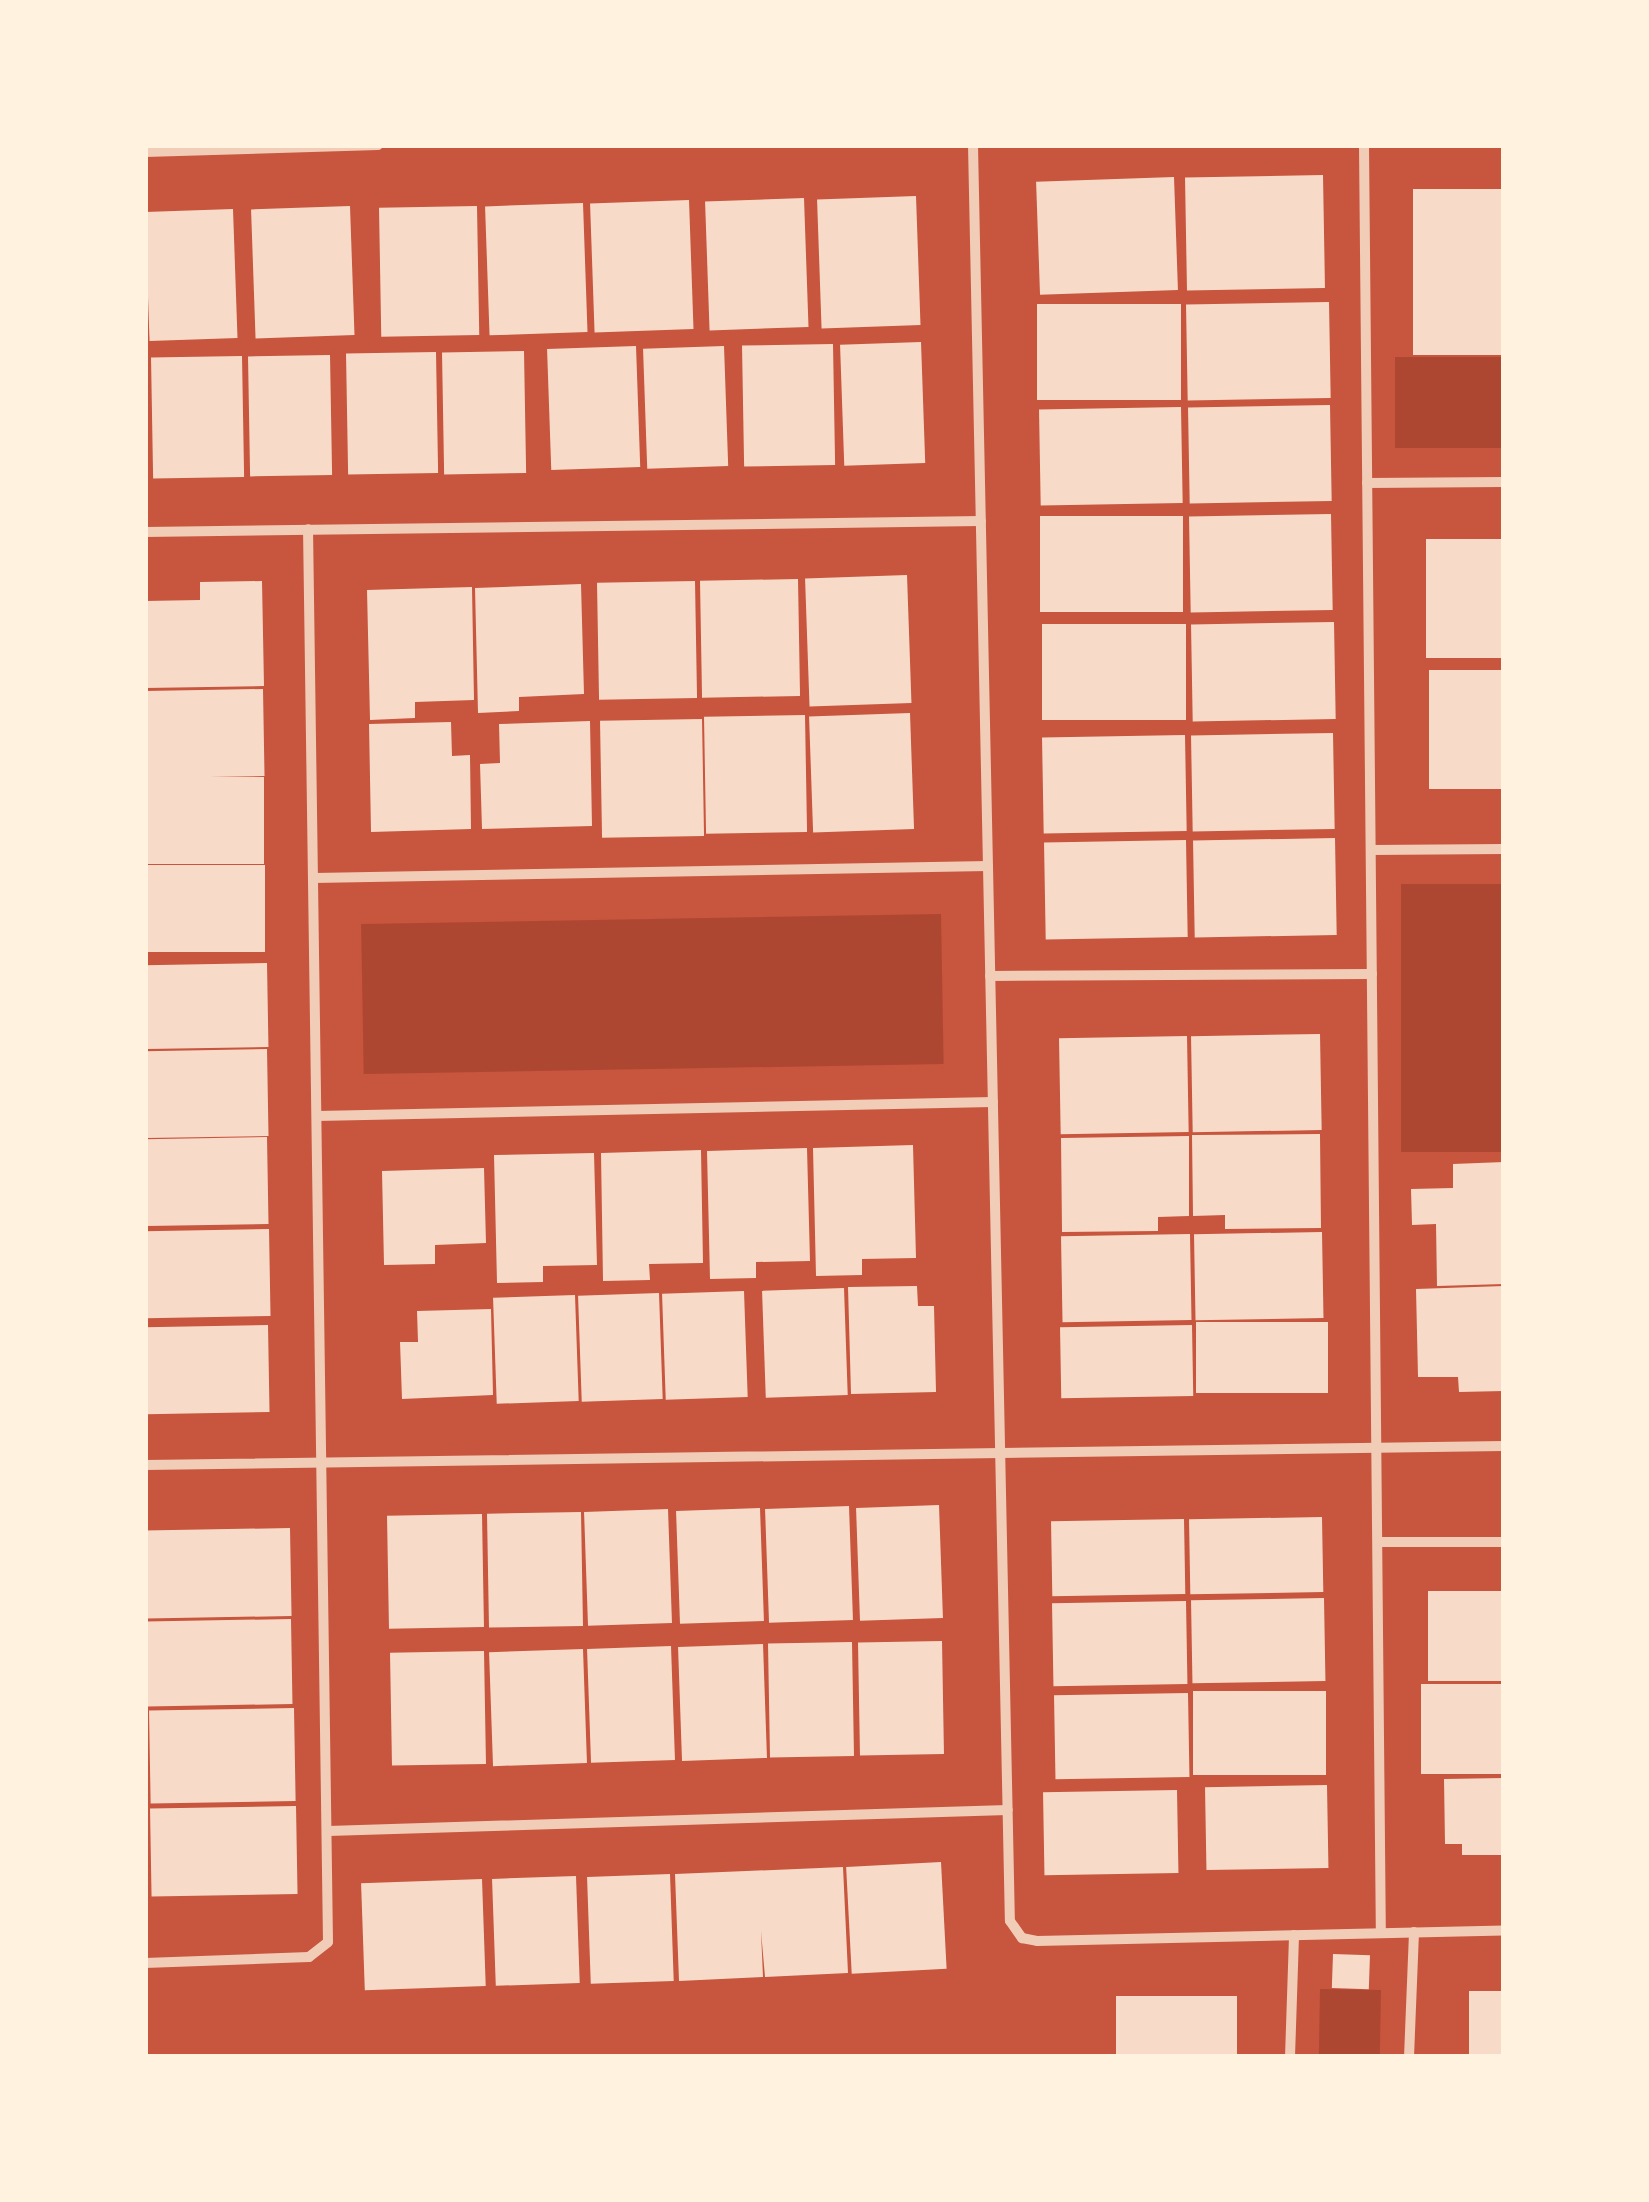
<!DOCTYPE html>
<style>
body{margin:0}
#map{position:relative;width:1649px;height:2202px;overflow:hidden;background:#c8553d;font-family:Overpass,sans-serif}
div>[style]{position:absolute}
.green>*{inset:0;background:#ae4732;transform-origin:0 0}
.building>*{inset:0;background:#f7dbc8;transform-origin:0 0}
.minor>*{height:10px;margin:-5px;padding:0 5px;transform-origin:5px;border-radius:5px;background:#f1ccb7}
span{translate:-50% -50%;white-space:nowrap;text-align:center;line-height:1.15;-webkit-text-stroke:8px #fff3e0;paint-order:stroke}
.frame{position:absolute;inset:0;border:148px solid #fff3e0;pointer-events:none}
</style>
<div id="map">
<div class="green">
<i style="left:1504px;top:357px;width:91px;height:109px;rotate:90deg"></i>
<i style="left:1504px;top:884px;width:268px;height:103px;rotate:90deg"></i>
<i style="left:941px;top:914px;width:150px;height:580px;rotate:89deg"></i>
<i style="left:1320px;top:1989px;width:61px;height:68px;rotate:1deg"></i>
</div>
<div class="building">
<i style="left:1323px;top:175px;width:113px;height:138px;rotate:89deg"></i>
<i style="left:1174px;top:177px;width:113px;height:138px;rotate:88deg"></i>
<i style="left:1504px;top:189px;width:166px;height:91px;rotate:90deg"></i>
<i style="left:916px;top:196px;width:129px;height:99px;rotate:88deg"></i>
<i style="left:804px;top:198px;width:129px;height:99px;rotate:88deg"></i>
<i style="left:689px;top:200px;width:129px;height:99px;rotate:88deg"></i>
<i style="left:583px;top:203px;width:129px;height:98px;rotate:88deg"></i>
<i style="left:350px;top:206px;width:129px;height:99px;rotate:88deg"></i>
<i style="left:477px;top:206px;width:129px;height:98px;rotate:89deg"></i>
<i style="left:233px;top:209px;width:129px;height:88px;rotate:88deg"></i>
<i style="left:1329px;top:302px;width:96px;height:143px;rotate:89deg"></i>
<i style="left:1181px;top:304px;width:96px;height:144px;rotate:90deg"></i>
<i style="left:921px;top:342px;width:121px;height:81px;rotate:88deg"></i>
<i style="left:833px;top:344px;width:121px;height:91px;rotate:89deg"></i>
<i style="left:636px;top:346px;width:121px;height:89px;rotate:88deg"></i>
<i style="left:724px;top:346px;width:120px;height:81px;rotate:88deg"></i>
<i style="left:524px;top:351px;width:122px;height:82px;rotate:89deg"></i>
<i style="left:436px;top:352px;width:121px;height:90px;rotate:89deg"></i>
<i style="left:330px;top:355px;width:120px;height:82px;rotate:89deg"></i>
<i style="left:242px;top:356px;width:121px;height:91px;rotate:89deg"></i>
<i style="left:1330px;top:405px;width:96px;height:142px;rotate:89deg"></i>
<i style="left:1181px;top:407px;width:96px;height:142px;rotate:89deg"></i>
<i style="left:1331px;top:514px;width:96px;height:142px;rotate:89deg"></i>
<i style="left:1183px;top:516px;width:96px;height:143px;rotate:90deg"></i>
<i style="left:1504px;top:539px;width:119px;height:78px;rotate:90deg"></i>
<i style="left:907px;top:575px;width:128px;height:102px;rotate:88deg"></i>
<i style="left:798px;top:579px;width:117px;height:98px;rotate:89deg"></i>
<i style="clip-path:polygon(262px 581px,264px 686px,145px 688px,145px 601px,200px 600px,200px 582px)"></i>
<i style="left:695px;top:581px;width:117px;height:98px;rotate:89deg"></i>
<i style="clip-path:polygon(581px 584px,584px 694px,519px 697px,519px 711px,478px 713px,475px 588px)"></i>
<i style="clip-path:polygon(472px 587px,474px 700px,415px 702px,415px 718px,370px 720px,367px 590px)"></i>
<i style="left:1334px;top:622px;width:97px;height:143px;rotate:89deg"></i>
<i style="left:1186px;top:624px;width:96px;height:144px;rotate:90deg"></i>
<i style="left:1504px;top:670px;width:119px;height:75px;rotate:90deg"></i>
<i style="left:263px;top:689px;width:87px;height:118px;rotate:89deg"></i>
<i style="left:910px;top:713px;width:116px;height:101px;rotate:88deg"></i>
<i style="left:805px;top:715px;width:117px;height:101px;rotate:89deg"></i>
<i style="left:702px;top:719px;width:117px;height:102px;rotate:89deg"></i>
<i style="clip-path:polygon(590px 721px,592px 826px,482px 829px,480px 764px,500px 763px,499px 724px)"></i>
<i style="clip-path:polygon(451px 722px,452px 756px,470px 755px,471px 829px,371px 832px,369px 724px)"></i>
<i style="left:1333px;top:733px;width:96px;height:142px;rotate:89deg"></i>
<i style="left:1185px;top:735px;width:96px;height:143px;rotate:89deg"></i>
<i style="left:264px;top:777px;width:87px;height:119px;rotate:90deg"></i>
<i style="left:1335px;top:838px;width:97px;height:142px;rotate:89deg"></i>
<i style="left:1186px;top:840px;width:97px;height:142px;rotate:89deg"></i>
<i style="left:265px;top:865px;width:87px;height:120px;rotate:90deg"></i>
<i style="left:267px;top:963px;width:84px;height:122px;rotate:89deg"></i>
<i style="left:1320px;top:1034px;width:96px;height:129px;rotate:89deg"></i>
<i style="left:1187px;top:1036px;width:96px;height:128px;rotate:89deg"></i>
<i style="left:267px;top:1049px;width:87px;height:122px;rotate:89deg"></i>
<i style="clip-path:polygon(1320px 1134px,1321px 1228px,1225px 1229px,1225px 1215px,1193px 1216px,1192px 1135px)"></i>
<i style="clip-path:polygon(1189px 1136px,1189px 1216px,1158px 1217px,1158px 1231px,1062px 1232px,1061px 1138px)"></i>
<i style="left:267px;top:1137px;width:87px;height:122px;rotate:89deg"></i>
<i style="clip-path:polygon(913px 1145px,916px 1258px,862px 1259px,862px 1275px,816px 1276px,813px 1148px)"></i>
<i style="clip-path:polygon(807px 1148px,810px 1261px,756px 1262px,756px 1278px,710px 1279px,707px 1151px)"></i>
<i style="clip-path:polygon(701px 1150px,703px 1263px,649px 1264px,650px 1280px,603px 1281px,601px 1153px)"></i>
<i style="clip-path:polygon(594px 1153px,597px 1265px,543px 1266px,543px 1282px,497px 1283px,494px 1155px)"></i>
<i style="clip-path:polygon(1504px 1162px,1504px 1284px,1437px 1286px,1436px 1224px,1412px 1225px,1411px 1189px,1453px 1188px,1453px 1164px)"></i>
<i style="clip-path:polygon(484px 1168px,486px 1243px,435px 1245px,435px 1264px,384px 1265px,382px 1171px)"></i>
<i style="left:269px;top:1229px;width:87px;height:124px;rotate:89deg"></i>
<i style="left:1322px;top:1232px;width:86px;height:128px;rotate:89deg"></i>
<i style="left:1190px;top:1234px;width:86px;height:129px;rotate:89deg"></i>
<i style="clip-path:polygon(917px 1286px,918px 1306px,934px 1306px,936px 1392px,851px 1394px,848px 1287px)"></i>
<i style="clip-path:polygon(1504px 1286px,1504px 1391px,1459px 1392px,1458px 1377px,1418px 1377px,1416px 1289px)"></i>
<i style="left:844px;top:1288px;width:107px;height:82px;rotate:88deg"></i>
<i style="left:744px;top:1291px;width:106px;height:82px;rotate:88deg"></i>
<i style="left:659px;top:1293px;width:106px;height:81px;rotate:88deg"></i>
<i style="left:575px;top:1295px;width:106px;height:82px;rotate:88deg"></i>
<i style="clip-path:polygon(491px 1309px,493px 1395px,402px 1399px,400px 1342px,418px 1342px,417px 1311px)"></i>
<i style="left:1328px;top:1322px;width:71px;height:132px;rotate:90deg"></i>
<i style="left:268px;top:1325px;width:87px;height:123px;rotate:89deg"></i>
<i style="left:1192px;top:1325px;width:71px;height:132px;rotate:89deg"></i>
<i style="left:939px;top:1505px;width:113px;height:83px;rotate:88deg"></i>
<i style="left:849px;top:1506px;width:114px;height:84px;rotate:88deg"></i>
<i style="left:760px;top:1508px;width:113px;height:84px;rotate:88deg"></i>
<i style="left:668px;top:1509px;width:114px;height:84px;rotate:88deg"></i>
<i style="left:581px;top:1512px;width:114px;height:94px;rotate:89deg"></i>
<i style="left:482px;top:1514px;width:113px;height:95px;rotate:89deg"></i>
<i style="left:1322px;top:1517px;width:75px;height:133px;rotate:89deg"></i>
<i style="left:1184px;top:1519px;width:75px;height:133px;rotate:89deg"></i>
<i style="left:290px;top:1528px;width:88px;height:145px;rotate:89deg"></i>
<i style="left:1504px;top:1591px;width:90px;height:76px;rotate:90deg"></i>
<i style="left:1324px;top:1598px;width:83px;height:133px;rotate:89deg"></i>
<i style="left:1186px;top:1601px;width:83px;height:134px;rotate:89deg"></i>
<i style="left:291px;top:1619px;width:85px;height:145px;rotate:89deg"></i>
<i style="left:942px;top:1641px;width:113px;height:84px;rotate:89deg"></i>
<i style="left:852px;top:1642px;width:114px;height:84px;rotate:89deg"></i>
<i style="left:763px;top:1644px;width:114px;height:85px;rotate:88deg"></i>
<i style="left:671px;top:1646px;width:114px;height:84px;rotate:88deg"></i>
<i style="left:583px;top:1649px;width:114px;height:94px;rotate:88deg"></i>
<i style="left:484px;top:1651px;width:113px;height:94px;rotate:89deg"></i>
<i style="left:1504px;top:1684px;width:90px;height:83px;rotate:90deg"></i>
<i style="left:1326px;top:1691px;width:84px;height:133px;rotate:90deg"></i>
<i style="left:1188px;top:1693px;width:84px;height:134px;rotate:89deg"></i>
<i style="left:294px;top:1708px;width:93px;height:145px;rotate:89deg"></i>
<i style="clip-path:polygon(1504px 1778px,1504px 1855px,1462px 1855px,1462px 1844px,1445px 1844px,1444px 1779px)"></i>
<i style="left:1327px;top:1785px;width:83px;height:122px;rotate:89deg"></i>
<i style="left:1177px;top:1790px;width:83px;height:134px;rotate:89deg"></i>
<i style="left:296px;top:1806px;width:88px;height:146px;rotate:89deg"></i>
<i style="left:941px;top:1862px;width:107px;height:95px;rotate:87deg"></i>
<i style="clip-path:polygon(843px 1867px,848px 1973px,765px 1977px,761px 1931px,763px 1977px,679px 1981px,675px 1874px)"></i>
<i style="left:670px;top:1874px;width:107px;height:83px;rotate:88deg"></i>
<i style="left:576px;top:1876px;width:107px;height:84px;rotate:88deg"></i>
<i style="left:482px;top:1879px;width:107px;height:121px;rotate:88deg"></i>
<i style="left:1333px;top:1954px;width:37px;height:34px;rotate:2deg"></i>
<i style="left:1469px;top:1991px;width:35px;height:66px"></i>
<i style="left:1116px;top:1996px;width:121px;height:61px"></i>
</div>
<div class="minor">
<i style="left:973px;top:145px;width:1776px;rotate:88.81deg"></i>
<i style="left:1010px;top:1921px;width:21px;rotate:55deg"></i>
<i style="left:1022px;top:1938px;width:15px;rotate:11deg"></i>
<i style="left:1037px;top:1941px;width:467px;rotate:-1.3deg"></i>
<i style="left:1364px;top:145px;width:1788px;rotate:89.46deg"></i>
<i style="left:145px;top:152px;width:233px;rotate:-1.7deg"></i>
<i style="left:1367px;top:483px;width:137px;rotate:-0.4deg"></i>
<i style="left:145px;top:532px;width:836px;rotate:-0.75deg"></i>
<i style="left:1371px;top:850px;width:133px;rotate:-0.4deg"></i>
<i style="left:314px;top:878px;width:674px;rotate:-1.02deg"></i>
<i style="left:990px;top:976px;width:382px;rotate:-0.3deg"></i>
<i style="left:317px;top:1116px;width:676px;rotate:-1.19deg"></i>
<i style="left:145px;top:1465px;width:1359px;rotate:-0.8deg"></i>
<i style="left:1378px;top:1542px;width:126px"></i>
<i style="left:328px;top:1831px;width:680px;rotate:-1.77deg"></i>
<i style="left:145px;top:1963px;width:164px;rotate:-2.1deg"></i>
<i style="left:309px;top:1957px;width:24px;rotate:-38deg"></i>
<i style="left:328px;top:1942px;width:1413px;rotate:-90.81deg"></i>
<i style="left:1290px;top:2057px;width:122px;rotate:-88.1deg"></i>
<i style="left:1409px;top:2057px;width:125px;rotate:-87.7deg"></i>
</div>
<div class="frame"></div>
</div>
